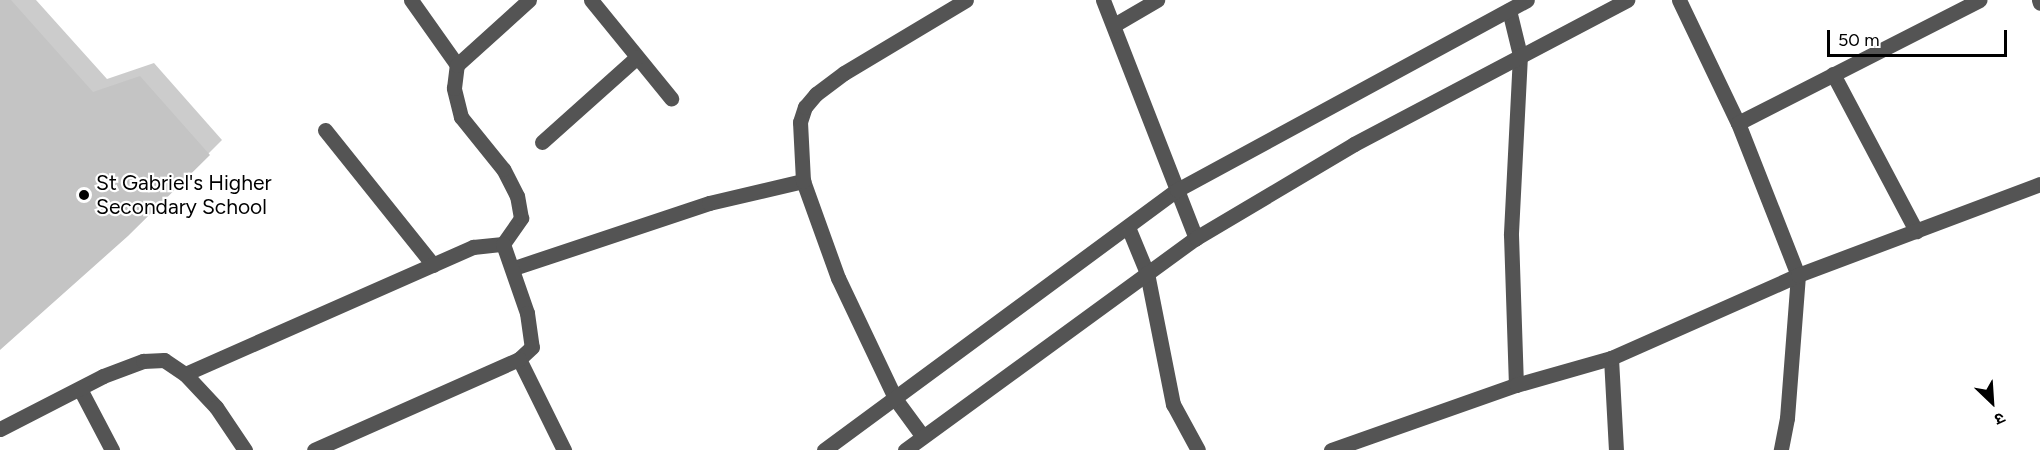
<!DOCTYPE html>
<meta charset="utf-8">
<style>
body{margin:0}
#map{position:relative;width:2040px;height:450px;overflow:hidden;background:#fff;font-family:Figtree,"Noto Sans Devanagari",sans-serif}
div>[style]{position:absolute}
.shadow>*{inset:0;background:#0003}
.building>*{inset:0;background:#c4c4c4}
.minor>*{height:15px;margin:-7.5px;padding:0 7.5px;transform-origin:7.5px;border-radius:7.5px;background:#545454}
.dots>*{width:16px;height:16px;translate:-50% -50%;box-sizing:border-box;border:3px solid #fff;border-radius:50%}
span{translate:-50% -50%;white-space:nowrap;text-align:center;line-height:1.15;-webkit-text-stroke:4.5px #fff;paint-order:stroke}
.poi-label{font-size:21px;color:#000}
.left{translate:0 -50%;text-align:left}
.north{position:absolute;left:1962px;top:372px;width:60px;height:60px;-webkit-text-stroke:4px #fff;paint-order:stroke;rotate:155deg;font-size:16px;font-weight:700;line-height:24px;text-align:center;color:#000}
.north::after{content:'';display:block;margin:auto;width:21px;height:27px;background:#000;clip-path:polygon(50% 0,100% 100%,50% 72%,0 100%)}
.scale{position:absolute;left:1827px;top:30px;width:180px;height:27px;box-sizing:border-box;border:3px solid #000;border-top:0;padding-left:8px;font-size:18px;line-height:21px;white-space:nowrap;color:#000;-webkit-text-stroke:4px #fff;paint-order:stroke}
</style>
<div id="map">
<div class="shadow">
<i style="clip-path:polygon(0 0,36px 0,107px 79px,154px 63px,222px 140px,127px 235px,0 348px)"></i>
</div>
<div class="building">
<i style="clip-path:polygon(0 0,11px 0,93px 92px,140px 76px,210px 155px,128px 236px,0 350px)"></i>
</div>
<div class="minor">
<i style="left:411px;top:0;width:80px;rotate:54.7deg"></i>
<i style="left:591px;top:0;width:127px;rotate:50.8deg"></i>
<i style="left:1103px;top:0;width:256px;rotate:68.7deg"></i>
<i style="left:1679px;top:0;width:136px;rotate:64.4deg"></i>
<i style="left:1738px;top:123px;width:163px;rotate:68.5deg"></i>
<i style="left:1798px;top:275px;width:143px;rotate:94.4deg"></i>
<i style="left:1787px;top:418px;width:33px;rotate:101deg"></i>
<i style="left:2039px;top:0;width:3px;rotate:72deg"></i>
<i style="left:1509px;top:10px;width:46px;rotate:76.3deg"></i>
<i style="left:1520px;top:55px;width:180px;rotate:92.9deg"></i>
<i style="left:1511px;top:235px;width:150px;rotate:88.1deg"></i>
<i style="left:1114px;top:25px;width:50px;rotate:-30.2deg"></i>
<i style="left:1833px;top:74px;width:178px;rotate:62.1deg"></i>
<i style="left:1738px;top:123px;width:271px;rotate:-27deg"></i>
<i style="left:325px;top:130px;width:173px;rotate:51.3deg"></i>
<i style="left:542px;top:142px;width:127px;rotate:-41.8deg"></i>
<i style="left:1128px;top:227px;width:50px;rotate:67.6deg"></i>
<i style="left:1147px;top:273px;width:134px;rotate:78.8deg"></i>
<i style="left:1173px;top:404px;width:52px;rotate:61.5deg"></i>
<i style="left:503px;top:244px;width:32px;rotate:-55deg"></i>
<i style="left:521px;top:218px;width:22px;rotate:-100deg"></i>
<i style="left:517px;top:196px;width:30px;rotate:-117deg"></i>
<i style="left:503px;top:169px;width:67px;rotate:-128.9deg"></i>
<i style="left:461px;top:117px;width:30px;rotate:-104deg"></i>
<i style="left:454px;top:88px;width:23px;rotate:-83deg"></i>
<i style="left:457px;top:65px;width:97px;rotate:-42.1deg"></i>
<i style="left:514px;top:268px;width:206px;rotate:-18.4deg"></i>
<i style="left:709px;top:203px;width:97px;rotate:-13.2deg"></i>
<i style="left:1611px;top:358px;width:92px;rotate:86.9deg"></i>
<i style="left:519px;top:359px;width:102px;rotate:63.7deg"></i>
<i style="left:185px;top:374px;width:315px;rotate:-23.8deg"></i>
<i style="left:473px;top:247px;width:30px;rotate:-6deg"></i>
<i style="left:503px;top:244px;width:73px;rotate:70.8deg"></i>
<i style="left:527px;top:313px;width:34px;rotate:82deg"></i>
<i style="left:532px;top:347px;width:18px;rotate:137deg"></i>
<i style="left:519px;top:359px;width:224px;rotate:156.1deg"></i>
<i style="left:80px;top:389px;width:69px;rotate:62.3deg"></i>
<i style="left:0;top:429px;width:116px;rotate:-27.2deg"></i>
<i style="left:103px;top:376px;width:43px;rotate:-20.6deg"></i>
<i style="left:143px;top:361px;width:21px;rotate:-3deg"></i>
<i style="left:164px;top:360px;width:25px;rotate:34deg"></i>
<i style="left:185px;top:374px;width:45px;rotate:46.8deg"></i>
<i style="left:216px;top:407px;width:52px;rotate:56deg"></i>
<i style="left:921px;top:434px;width:42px;rotate:-126.3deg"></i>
<i style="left:896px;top:400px;width:135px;rotate:-115.4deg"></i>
<i style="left:838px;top:278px;width:103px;rotate:-109.8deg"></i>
<i style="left:803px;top:181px;width:59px;rotate:-92.9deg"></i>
<i style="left:800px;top:122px;width:16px;rotate:-72deg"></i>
<i style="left:805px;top:107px;width:17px;rotate:-50deg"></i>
<i style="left:816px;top:94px;width:35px;rotate:-37deg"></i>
<i style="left:844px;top:73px;width:142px;rotate:-30.9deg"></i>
<i style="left:824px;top:450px;width:438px;rotate:-36.4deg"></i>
<i style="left:1177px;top:190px;width:398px;rotate:-28.5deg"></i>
<i style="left:905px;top:450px;width:360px;rotate:-36.1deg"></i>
<i style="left:1196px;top:238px;width:184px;rotate:-30.7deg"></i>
<i style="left:1354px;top:144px;width:309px;rotate:-27.8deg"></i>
<i style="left:1331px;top:450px;width:196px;rotate:-19.4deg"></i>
<i style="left:1516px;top:385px;width:99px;rotate:-15.9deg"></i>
<i style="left:1611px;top:358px;width:205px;rotate:-23.9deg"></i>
<i style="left:1798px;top:275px;width:259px;rotate:-20.6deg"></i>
</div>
<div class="dots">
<i style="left:84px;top:195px;background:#000"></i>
</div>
<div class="poi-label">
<span class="left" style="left:96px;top:195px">St Gabriel's Higher<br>Secondary School</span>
</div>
<div class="north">उ</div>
<div class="scale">50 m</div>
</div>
